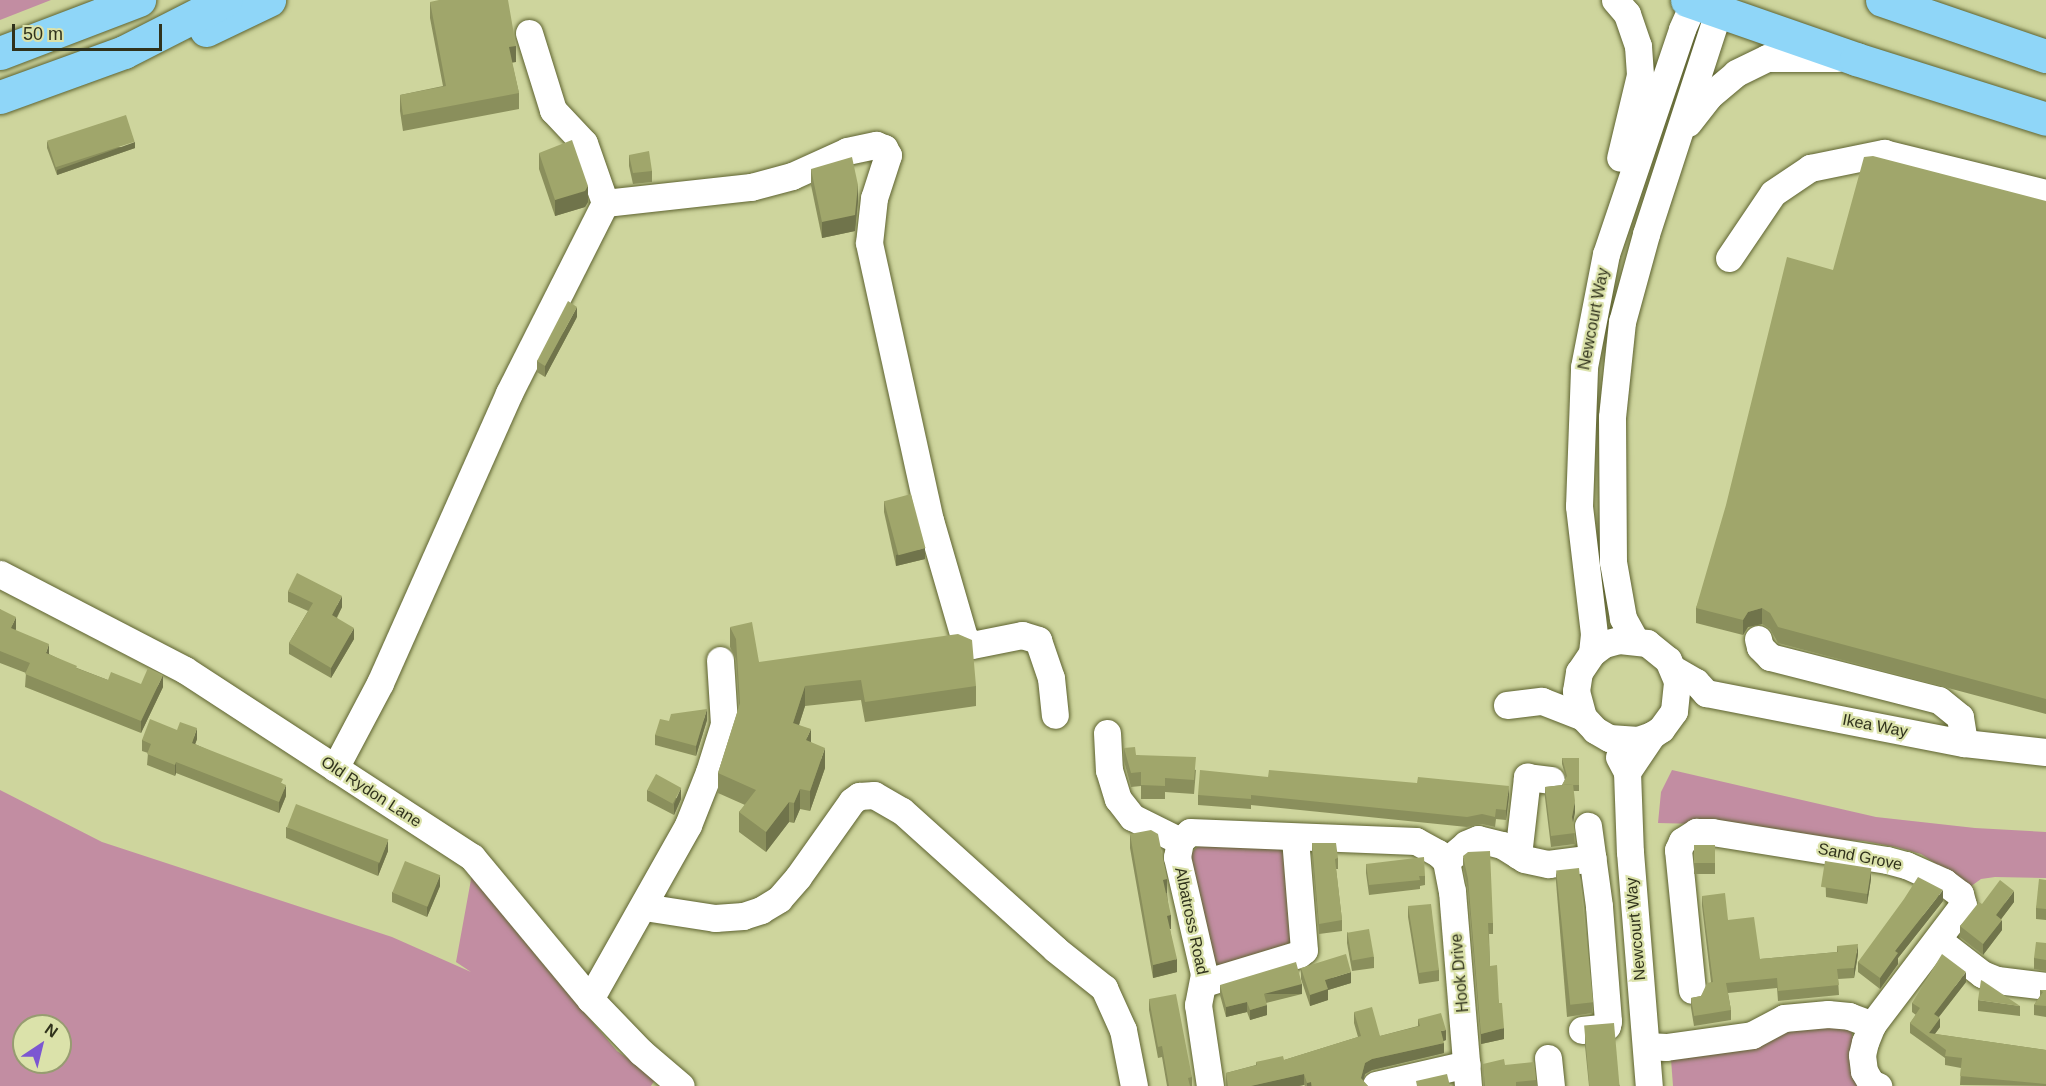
<!DOCTYPE html>
<style>
body{margin:0}
#map{position:relative;width:2046px;height:1086px;overflow:hidden;background:#ced59d;font-family:Arial,sans-serif}
div>[style]{position:absolute}
.green>*{inset:0;background:#c28da2}
.roads{filter:drop-shadow(0 0 2px #5e6330) drop-shadow(0 0 2px #5e6330)}
.minor>*{height:27px;margin:-13.5px;padding:0 13.5px;transform-origin:13.5px;border-radius:13.5px;background:#fff}
.major>*{height:33px;margin:-16.5px;padding:0 16.5px;transform-origin:16.5px;border-radius:16.5px;background:#8fd6f8}
.wall>*{inset:0;background:#8a8f5c;transform-origin:0 0}
.shaded-wall>*{inset:0;background:#70744b;transform-origin:0 0}
.building>*{inset:0;background:#a0a66b;transform-origin:0 0}
span{translate:-50% -50%;white-space:nowrap;text-align:center;line-height:1.15;-webkit-text-stroke:4.5px #dbe2aa;paint-order:stroke}
.street-label{font-size:16px;color:#30321c}
.north{position:absolute;left:12px;top:1014px;width:60px;height:60px;box-sizing:border-box;background:#dbe2aa;border:2px solid #979c71;border-radius:50%;rotate:35deg;font-size:16px;font-weight:700;line-height:24px;text-align:center;color:#30321c}
.north::after{content:'';display:block;margin:auto;width:21px;height:27px;background:#7c57d1;clip-path:polygon(50% 0,100% 100%,50% 72%,0 100%)}
.scale{position:absolute;left:12px;top:24px;width:150px;height:27px;box-sizing:border-box;border:3px solid #30321c;border-top:0;padding-left:8px;font-size:18px;line-height:21px;white-space:nowrap;color:#30321c;-webkit-text-stroke:4px #dbe2aa;paint-order:stroke}
</style>
<div id="map">
<div class="green">
<i style="clip-path:polygon(0 0,51px 0,0 20px)"></i>
<i style="clip-path:polygon(1672px 770px,1876px 817px,1975px 828px,2046px 832px,2046px 878px,1995px 877px,1981px 879px,1967px 889px,1958px 878px,1921px 854px,1896px 847px,1864px 841px,1790px 837px,1697px 824px,1658px 823px,1661px 792px)"></i>
<i style="clip-path:polygon(evenodd,0 790px,102px 842px,392px 937px,471px 972px,456px 962px,472px 874px,538px 958px,617px 1051px,656px 1078px,651px 1086px,0 1086px,0 790px,24px 1026px,60px 1026px,60px 1062px,24px 1062px,24px 1026px)"></i>
<i style="clip-path:polygon(1206px 839px,1291px 846px,1299px 943px,1216px 966px,1189px 855px)"></i>
<i style="clip-path:polygon(1805px 1023px,1851px 1029px,1862px 1086px,1673px 1086px,1671px 1059px)"></i>
</div>
<div class="roads">
<div class="minor">
<i style="left:1615px;top:0;width:18px;rotate:49deg"></i>
<i style="left:1627px;top:14px;width:34px;rotate:71deg"></i>
<i style="left:1638px;top:46px;width:29px;rotate:86deg"></i>
<i style="left:1640px;top:75px;width:85px;rotate:103.5deg"></i>
<i style="left:529px;top:33px;width:81px;rotate:72.7deg"></i>
<i style="left:553px;top:110px;width:45px;rotate:46.8deg"></i>
<i style="left:584px;top:143px;width:64px;rotate:70.7deg"></i>
<i style="left:1688px;top:123px;width:34px;rotate:-52deg"></i>
<i style="left:1709px;top:96px;width:35px;rotate:-40deg"></i>
<i style="left:1736px;top:73px;width:34px;rotate:-26deg"></i>
<i style="left:1767px;top:58px;width:70px"></i>
<i style="left:1729px;top:258px;width:78px;rotate:-55.9deg"></i>
<i style="left:1773px;top:193px;width:45px;rotate:-34deg"></i>
<i style="left:1810px;top:168px;width:76px;rotate:-11.5deg"></i>
<i style="left:1884px;top:153px;width:167px;rotate:13.9deg"></i>
<i style="left:0;top:574px;width:208px;rotate:27.4deg"></i>
<i style="left:185px;top:670px;width:343px;rotate:33.1deg"></i>
<i style="left:472px;top:857px;width:185px;rotate:50.3deg"></i>
<i style="left:590px;top:999px;width:74px;rotate:46.1deg"></i>
<i style="left:641px;top:1052px;width:52px;rotate:40.4deg"></i>
<i style="left:1758px;top:639px;width:8px;rotate:76deg"></i>
<i style="left:1760px;top:647px;width:14px;rotate:45deg"></i>
<i style="left:1770px;top:657px;width:174px;rotate:14.3deg"></i>
<i style="left:1939px;top:700px;width:27px;rotate:39deg"></i>
<i style="left:1960px;top:717px;width:26px;rotate:81deg"></i>
<i style="left:1635px;top:640px;width:25px;rotate:-119deg"></i>
<i style="left:1623px;top:618px;width:57px;rotate:-100.1deg"></i>
<i style="left:1613px;top:562px;width:145px;rotate:-90.4deg"></i>
<i style="left:1612px;top:417px;width:96px;rotate:-84deg"></i>
<i style="left:1622px;top:322px;width:91px;rotate:-74.7deg"></i>
<i style="left:1646px;top:234px;width:233px;rotate:-72deg"></i>
<i style="left:1718px;top:12px;width:13px;rotate:-108deg"></i>
<i style="left:1592px;top:653px;width:19px;rotate:-84deg"></i>
<i style="left:1594px;top:634px;width:129px;rotate:-96.7deg"></i>
<i style="left:1579px;top:506px;width:139px;rotate:-87.9deg"></i>
<i style="left:1584px;top:367px;width:115px;rotate:-79deg"></i>
<i style="left:1606px;top:254px;width:237px;rotate:-71.3deg"></i>
<i style="left:1682px;top:29px;width:32px;rotate:-66deg"></i>
<i style="left:1675px;top:670px;width:24px;rotate:30deg"></i>
<i style="left:1696px;top:682px;width:15px;rotate:48deg"></i>
<i style="left:1706px;top:693px;width:263px;rotate:11deg"></i>
<i style="left:1964px;top:743px;width:82px;rotate:6.3deg"></i>
<i style="left:1507px;top:705px;width:35px;rotate:-7deg"></i>
<i style="left:1542px;top:701px;width:44px;rotate:21.3deg"></i>
<i style="left:1107px;top:733px;width:37px;rotate:87deg"></i>
<i style="left:1109px;top:770px;width:30px;rotate:73deg"></i>
<i style="left:1118px;top:799px;width:23px;rotate:52deg"></i>
<i style="left:1132px;top:817px;width:54px;rotate:26.6deg"></i>
<i style="left:1619px;top:757px;width:17px;rotate:62deg"></i>
<i style="left:1627px;top:772px;width:80px;rotate:87.9deg"></i>
<i style="left:1630px;top:852px;width:235px;rotate:85.4deg"></i>
<i style="left:335px;top:768px;width:96px;rotate:-62.1deg"></i>
<i style="left:380px;top:683px;width:317px;rotate:-66deg"></i>
<i style="left:509px;top:393px;width:213px;rotate:-63.2deg"></i>
<i style="left:605px;top:203px;width:147px;rotate:-6.3deg"></i>
<i style="left:751px;top:187px;width:42px;rotate:-15deg"></i>
<i style="left:792px;top:176px;width:60px;rotate:-24.4deg"></i>
<i style="left:847px;top:151px;width:30px;rotate:-12deg"></i>
<i style="left:876px;top:145px;width:9px;rotate:21deg"></i>
<i style="left:884px;top:148px;width:8px;rotate:60deg"></i>
<i style="left:888px;top:155px;width:45px;rotate:108deg"></i>
<i style="left:874px;top:198px;width:45px;rotate:96.3deg"></i>
<i style="left:869px;top:243px;width:284px;rotate:77.6deg"></i>
<i style="left:930px;top:520px;width:122px;rotate:73.8deg"></i>
<i style="left:964px;top:637px;width:11px;rotate:45deg"></i>
<i style="left:972px;top:645px;width:51px;rotate:-11.3deg"></i>
<i style="left:1022px;top:635px;width:17px;rotate:17deg"></i>
<i style="left:1038px;top:640px;width:40px;rotate:71.1deg"></i>
<i style="left:1051px;top:678px;width:37px;rotate:84deg"></i>
<i style="left:1627px;top:772px;width:45px;rotate:-56deg"></i>
<i style="left:1652px;top:735px;width:11px;rotate:-34deg"></i>
<i style="left:1661px;top:729px;width:22px;rotate:-54deg"></i>
<i style="left:1674px;top:711px;width:30px;rotate:-84deg"></i>
<i style="left:1677px;top:681px;width:23px;rotate:-113deg"></i>
<i style="left:1668px;top:660px;width:27px;rotate:-141deg"></i>
<i style="left:1647px;top:643px;width:28px;rotate:-174deg"></i>
<i style="left:1619px;top:640px;width:16px;rotate:165deg"></i>
<i style="left:1604px;top:644px;width:15px;rotate:143deg"></i>
<i style="left:1592px;top:653px;width:23px;rotate:124deg"></i>
<i style="left:1579px;top:672px;width:19px;rotate:99deg"></i>
<i style="left:1576px;top:691px;width:27px;rotate:75deg"></i>
<i style="left:1583px;top:717px;width:18px;rotate:47deg"></i>
<i style="left:1595px;top:730px;width:16px;rotate:30deg"></i>
<i style="left:1609px;top:738px;width:29px;rotate:4deg"></i>
<i style="left:1638px;top:740px;width:15px;rotate:-20deg"></i>
<i style="left:1518px;top:855px;width:79px;rotate:-83.4deg"></i>
<i style="left:1527px;top:777px;width:24px;rotate:7deg"></i>
<i style="left:1446px;top:861px;width:26px;rotate:-40deg"></i>
<i style="left:1466px;top:844px;width:13px;rotate:-23deg"></i>
<i style="left:1478px;top:839px;width:25px;rotate:14deg"></i>
<i style="left:1502px;top:845px;width:26px;rotate:32deg"></i>
<i style="left:1524px;top:859px;width:25px;rotate:12deg"></i>
<i style="left:1548px;top:864px;width:45px;rotate:-7.6deg"></i>
<i style="left:644px;top:907px;width:72px;rotate:8.8deg"></i>
<i style="left:715px;top:918px;width:28px;rotate:-4deg"></i>
<i style="left:743px;top:916px;width:19px;rotate:-18deg"></i>
<i style="left:761px;top:910px;width:21px;rotate:-31deg"></i>
<i style="left:779px;top:899px;width:29px;rotate:-49deg"></i>
<i style="left:798px;top:877px;width:93px;rotate:-54.6deg"></i>
<i style="left:852px;top:801px;width:9px;rotate:-36deg"></i>
<i style="left:859px;top:796px;width:15px;rotate:-4deg"></i>
<i style="left:874px;top:795px;width:32px;rotate:30deg"></i>
<i style="left:902px;top:811px;width:206px;rotate:42deg"></i>
<i style="left:1055px;top:949px;width:63px;rotate:38.5deg"></i>
<i style="left:1104px;top:988px;width:46px;rotate:65.7deg"></i>
<i style="left:1123px;top:1030px;width:57px;rotate:78.9deg"></i>
<i style="left:1938px;top:940px;width:56px;rotate:37.7deg"></i>
<i style="left:1982px;top:974px;width:16px;rotate:22deg"></i>
<i style="left:1997px;top:980px;width:49px;rotate:7deg"></i>
<i style="left:1204px;top:983px;width:99px;rotate:-17deg"></i>
<i style="left:1299px;top:954px;width:6px;rotate:-39deg"></i>
<i style="left:1304px;top:950px;width:112px;rotate:-94.6deg"></i>
<i style="left:1692px;top:990px;width:141px;rotate:-95.7deg"></i>
<i style="left:1678px;top:850px;width:10px;rotate:-66deg"></i>
<i style="left:1682px;top:841px;width:17px;rotate:-33deg"></i>
<i style="left:1696px;top:832px;width:16px"></i>
<i style="left:1712px;top:832px;width:177px;rotate:9.1deg"></i>
<i style="left:1887px;top:860px;width:20px;rotate:15deg"></i>
<i style="left:1906px;top:865px;width:42px;rotate:24.1deg"></i>
<i style="left:1944px;top:882px;width:20px;rotate:37deg"></i>
<i style="left:1960px;top:894px;width:11px;rotate:75deg"></i>
<i style="left:1963px;top:905px;width:151px;rotate:127.2deg"></i>
<i style="left:1872px;top:1025px;width:18px;rotate:112deg"></i>
<i style="left:1865px;top:1042px;width:13px;rotate:103deg"></i>
<i style="left:1862px;top:1055px;width:16px;rotate:83deg"></i>
<i style="left:1864px;top:1071px;width:14px;rotate:60deg"></i>
<i style="left:1871px;top:1083px;width:8px;rotate:23deg"></i>
<i style="left:590px;top:999px;width:200px;rotate:-60.6deg"></i>
<i style="left:688px;top:825px;width:57px;rotate:-68.4deg"></i>
<i style="left:709px;top:772px;width:50px;rotate:-72.6deg"></i>
<i style="left:724px;top:724px;width:64px;rotate:-93.6deg"></i>
<i style="left:1582px;top:1030px;width:19px;rotate:-6deg"></i>
<i style="left:1601px;top:1028px;width:6px;rotate:-18deg"></i>
<i style="left:1607px;top:1026px;width:5px;rotate:-79deg"></i>
<i style="left:1608px;top:1021px;width:115px;rotate:-94.5deg"></i>
<i style="left:1599px;top:906px;width:81px;rotate:-97.8deg"></i>
<i style="left:1646px;top:1046px;width:20px;rotate:3deg"></i>
<i style="left:1666px;top:1047px;width:87px;rotate:-7.9deg"></i>
<i style="left:1752px;top:1035px;width:36px;rotate:-28deg"></i>
<i style="left:1784px;top:1018px;width:44px;rotate:-5.2deg"></i>
<i style="left:1828px;top:1014px;width:21px;rotate:5deg"></i>
<i style="left:1849px;top:1016px;width:25px;rotate:21deg"></i>
<i style="left:1548px;top:1058px;width:28px;rotate:84deg"></i>
<i style="left:1376px;top:1085px;width:93px;rotate:-13deg"></i>
<i style="left:1210px;top:1086px;width:82px;rotate:-98.4deg"></i>
<i style="left:1198px;top:1005px;width:32px;rotate:-79deg"></i>
<i style="left:1204px;top:974px;width:120px;rotate:-103deg"></i>
<i style="left:1177px;top:857px;width:16px;rotate:-79deg"></i>
<i style="left:1180px;top:841px;width:13px;rotate:-42deg"></i>
<i style="left:1190px;top:832px;width:226px;rotate:2.3deg"></i>
<i style="left:1416px;top:841px;width:25px;rotate:29deg"></i>
<i style="left:1438px;top:853px;width:11px;rotate:45deg"></i>
<i style="left:1446px;top:861px;width:31px;rotate:79deg"></i>
<i style="left:1452px;top:891px;width:196px;rotate:85.3deg"></i>
</div>
<div class="major">
<i style="left:1687px;top:0;width:179px;rotate:19.2deg"></i>
<i style="left:1856px;top:59px;width:199px;rotate:17.5deg"></i>
<i style="left:1882px;top:0;width:173px;rotate:18.9deg"></i>
<i style="left:206px;top:30px;width:70px;rotate:-25.5deg"></i>
<i style="left:0;top:53px;width:149px;rotate:-20.9deg"></i>
<i style="left:0;top:97px;width:132px;rotate:-19.9deg"></i>
<i style="left:124px;top:52px;width:114px;rotate:-27deg"></i>
</div>
</div>
<div class="wall">
<i style="clip-path:polygon(430px 2px,516px 62px,512px 63px,519px 93px,519px 109px,403px 131px,400px 111px,400px 95px,443px 86px,430px 18px)"></i>
<i style="clip-path:polygon(47px 142px,135px 148px,57px 175px,47px 148px)"></i>
<i style="clip-path:polygon(539px 153px,588px 202px,585px 207px,555px 216px,539px 169px)"></i>
<i style="clip-path:polygon(629px 155px,652px 171px,652px 182px,633px 184px,629px 166px)"></i>
<i style="clip-path:polygon(811px 169px,858px 201px,855px 231px,822px 238px,811px 185px)"></i>
<i style="clip-path:polygon(2046px 201px,2046px 714px,1778px 643px,1770px 629px,1762px 624px,1748px 627px,1743px 635px,1696px 623px,1696px 608px,1833px 270px)"></i>
<i style="clip-path:polygon(577px 317px,545px 377px,537px 372px,537px 361px)"></i>
<i style="clip-path:polygon(884px 501px,925px 559px,896px 566px,884px 512px)"></i>
<i style="clip-path:polygon(288px 591px,342px 607px,337px 618px,354px 639px,331px 678px,289px 654px,289px 643px,308px 611px,288px 602px)"></i>
<i style="clip-path:polygon(0 609px,16px 629px,15px 630px,49px 654px,77px 668px,108px 680px,163px 687px,141px 733px,25px 687px,26px 673px,0 663px)"></i>
<i style="clip-path:polygon(730px 627px,759px 662px,976px 686px,976px 706px,865px 722px,861px 700px,805px 706px,799px 725px,811px 742px,825px 768px,810px 811px,800px 809px,794px 823px,789px 822px,766px 852px,739px 832px,739px 812px,745px 805px,718px 793px,718px 773px,739px 707px,736px 659px,730px 647px)"></i>
<i style="clip-path:polygon(707px 720px,696px 756px,655px 745px,655px 735px,669px 721px)"></i>
<i style="clip-path:polygon(177px 730px,197px 739px,195px 744px,283px 784px,286px 796px,279px 813px,176px 773px,175px 776px,147px 765px,148px 753px,142px 751px,142px 740px)"></i>
<i style="clip-path:polygon(1124px 748px,1136px 755px,1196px 770px,1194px 794px,1165px 792px,1165px 799px,1141px 799px,1141px 786px,1131px 787px,1124px 761px)"></i>
<i style="clip-path:polygon(1562px 758px,1579px 758px,1579px 791px,1573px 791px,1575px 812px,1573px 822px,1575px 844px,1551px 847px,1545px 798px,1545px 787px,1562px 785px,1566px 778px,1562px 764px)"></i>
<i style="clip-path:polygon(1268px 777px,1509px 796px,1506px 820px,1496px 819px,1495px 827px,1482px 824px,1467px 827px,1251px 805px,1251px 809px,1198px 805px,1198px 795px)"></i>
<i style="clip-path:polygon(647px 790px,681px 799px,674px 815px,647px 801px)"></i>
<i style="clip-path:polygon(286px 827px,388px 851px,378px 876px,286px 838px)"></i>
<i style="clip-path:polygon(1130px 834px,1167px 893px,1171px 929px,1170px 929px,1177px 972px,1153px 978px,1130px 848px)"></i>
<i style="clip-path:polygon(1312px 843px,1338px 858px,1338px 869px,1336px 869px,1342px 920px,1342px 931px,1319px 934px,1312px 854px)"></i>
<i style="left:1694px;top:845px;width:21px;height:29px"></i>
<i style="clip-path:polygon(1463px 856px,1493px 923px,1493px 934px,1489px 934px,1490px 966px,1499px 1003px,1504px 1039px,1481px 1044px,1468px 890px,1463px 867px)"></i>
<i style="clip-path:polygon(1825px 861px,1871px 879px,1867px 904px,1826px 897px)"></i>
<i style="clip-path:polygon(1366px 864px,1425px 876px,1425px 885px,1420px 886px,1420px 889px,1369px 895px,1366px 873px)"></i>
<i style="clip-path:polygon(1556px 871px,1592px 1002px,1592px 1013px,1567px 1017px,1556px 882px)"></i>
<i style="clip-path:polygon(2046px 880px,2046px 920px,2036px 919px,2036px 908px)"></i>
<i style="clip-path:polygon(440px 886px,427px 917px,392px 902px,392px 892px)"></i>
<i style="clip-path:polygon(1702px 896px,1728px 920px,1760px 959px,1837px 952px,1837px 946px,1858px 954px,1854px 978px,1838px 979px,1839px 995px,1778px 1001px,1777px 988px,1728px 993px,1731px 1010px,1731px 1020px,1694px 1026px,1691px 1008px,1691px 998px,1701px 996px,1711px 982px,1702px 906px)"></i>
<i style="clip-path:polygon(1943px 901px,1898px 958px,1898px 964px,1880px 989px,1858px 972px,1858px 962px)"></i>
<i style="clip-path:polygon(2014px 902px,2001px 919px,2002px 930px,1983px 955px,1960px 937px,1960px 926px,1982px 904px)"></i>
<i style="clip-path:polygon(1408px 906px,1439px 970px,1439px 981px,1419px 984px,1408px 917px)"></i>
<i style="clip-path:polygon(1347px 932px,1374px 957px,1374px 968px,1352px 971px,1347px 943px)"></i>
<i style="clip-path:polygon(2046px 943px,2046px 971px,2034px 969px,2034px 958px)"></i>
<i style="clip-path:polygon(1301px 968px,1351px 983px,1328px 990px,1328px 1000px,1310px 1006px,1301px 979px)"></i>
<i style="clip-path:polygon(1966px 982px,1939px 1017px,1940px 1027px,1935px 1034px,2046px 1050px,2046px 1086px,1960px 1085px,1961px 1068px,1945px 1065px,1945px 1058px,1910px 1033px,1910px 1023px,1916px 1015px,1912px 1012px,1912px 1003px)"></i>
<i style="clip-path:polygon(1220px 985px,1302px 994px,1266px 1003px,1267px 1015px,1250px 1020px,1247px 1012px,1226px 1017px,1220px 995px)"></i>
<i style="clip-path:polygon(2040px 990px,2046px 990px,2046px 1017px,2034px 1015px,2034px 1005px,2040px 996px)"></i>
<i style="clip-path:polygon(1149px 999px,1192px 1077px,1192px 1086px,1167px 1086px,1162px 1057px,1158px 1058px,1149px 1010px)"></i>
<i style="clip-path:polygon(1978px 1000px,2020px 1006px,2020px 1016px,1978px 1011px)"></i>
<i style="clip-path:polygon(1354px 1012px,1380px 1036px,1418px 1026px,1418px 1019px,1446px 1040px,1443px 1041px,1444px 1053px,1372px 1070px,1365px 1074px,1363px 1081px,1368px 1086px,1305px 1086px,1304px 1085px,1299px 1086px,1226px 1086px,1226px 1073px,1256px 1065px,1256px 1062px,1284px 1060px,1358px 1037px,1354px 1023px)"></i>
<i style="clip-path:polygon(1585px 1029px,1620px 1086px,1589px 1086px,1585px 1046px)"></i>
<i style="clip-path:polygon(1483px 1064px,1505px 1065px,1536px 1080px,1536px 1086px,1484px 1086px)"></i>
</div>
<div class="shaded-wall">
<i style="left:516px;top:46px;width:16px;height:7px;rotate:90deg"></i>
<i style="clip-path:polygon(135px 142px,135px 148px,57px 175px,57px 170px)"></i>
<i style="clip-path:polygon(858px 185px,858px 201px,855px 231px,822px 238px,822px 222px)"></i>
<i style="clip-path:polygon(588px 186px,588px 202px,585px 207px,555px 216px,555px 200px)"></i>
<i style="clip-path:polygon(577px 307px,577px 317px,545px 377px,545px 366px)"></i>
<i style="clip-path:polygon(925px 548px,925px 559px,896px 566px,896px 555px)"></i>
<i style="clip-path:polygon(342px 596px,342px 607px,332px 626px,332px 615px)"></i>
<i style="clip-path:polygon(1762px 608px,1762px 624px,1748px 627px,1743px 635px,1743px 620px,1748px 612px)"></i>
<i style="clip-path:polygon(16px 617px,16px 629px,11px 640px,11px 628px)"></i>
<i style="clip-path:polygon(354px 628px,354px 639px,331px 678px,331px 668px)"></i>
<i style="clip-path:polygon(49px 644px,49px 656px,46px 653px)"></i>
<i style="clip-path:polygon(163px 675px,163px 687px,141px 733px,141px 721px)"></i>
<i style="clip-path:polygon(805px 686px,805px 706px,793px 743px,793px 723px)"></i>
<i style="clip-path:polygon(707px 709px,707px 720px,696px 756px,696px 746px)"></i>
<i style="clip-path:polygon(197px 728px,197px 739px,192px 753px,192px 743px)"></i>
<i style="clip-path:polygon(811px 729px,811px 749px,806px 740px)"></i>
<i style="clip-path:polygon(825px 748px,825px 768px,810px 811px,810px 791px)"></i>
<i style="clip-path:polygon(176px 762px,176px 773px,175px 776px,175px 765px)"></i>
<i style="clip-path:polygon(286px 785px,286px 796px,279px 813px,279px 802px)"></i>
<i style="clip-path:polygon(1509px 786px,1509px 796px,1506px 820px,1506px 810px)"></i>
<i style="clip-path:polygon(681px 788px,681px 799px,674px 815px,674px 804px)"></i>
<i style="clip-path:polygon(800px 789px,800px 809px,794px 823px,794px 803px)"></i>
<i style="clip-path:polygon(1575px 801px,1575px 812px,1572px 828px,1572px 817px)"></i>
<i style="clip-path:polygon(789px 802px,789px 822px,766px 852px,766px 832px)"></i>
<i style="clip-path:polygon(388px 840px,388px 851px,378px 876px,378px 865px)"></i>
<i style="clip-path:polygon(1871px 868px,1871px 879px,1867px 904px,1867px 893px)"></i>
<i style="clip-path:polygon(440px 875px,440px 886px,427px 917px,427px 906px)"></i>
<i style="left:1167px;top:879px;width:14px;height:4px;rotate:90deg"></i>
<i style="clip-path:polygon(1943px 890px,1943px 901px,1898px 958px,1898px 964px,1880px 989px,1880px 978px,1895px 951px)"></i>
<i style="clip-path:polygon(2014px 891px,2014px 902px,1996px 926px,1996px 915px)"></i>
<i style="left:1171px;top:915px;width:14px;height:4px;rotate:90deg"></i>
<i style="clip-path:polygon(2002px 920px,2002px 930px,1983px 955px,1983px 944px)"></i>
<i style="clip-path:polygon(1858px 944px,1858px 954px,1854px 978px,1854px 968px)"></i>
<i style="clip-path:polygon(1177px 959px,1177px 972px,1153px 978px,1153px 965px)"></i>
<i style="clip-path:polygon(1351px 972px,1351px 983px,1328px 990px,1328px 1000px,1310px 1006px,1310px 995px,1325px 980px)"></i>
<i style="clip-path:polygon(1966px 972px,1966px 982px,1934px 1023px,1934px 1014px)"></i>
<i style="left:1302px;top:984px;width:10px;height:39px;rotate:90deg"></i>
<i style="clip-path:polygon(1247px 1002px,1247px 1012px,1226px 1017px,1226px 1007px)"></i>
<i style="clip-path:polygon(1267px 1005px,1267px 1015px,1250px 1020px,1250px 1010px)"></i>
<i style="clip-path:polygon(1940px 1018px,1940px 1027px,1931px 1039px,1929px 1033px)"></i>
<i style="clip-path:polygon(1504px 1028px,1504px 1039px,1481px 1044px,1481px 1034px)"></i>
<i style="clip-path:polygon(1446px 1030px,1446px 1040px,1441px 1042px,1441px 1031px)"></i>
<i style="clip-path:polygon(1444px 1043px,1444px 1053px,1372px 1070px,1365px 1074px,1362px 1086px,1361px 1078px,1365px 1063px,1372px 1059px)"></i>
<i style="clip-path:polygon(1304px 1074px,1304px 1085px,1299px 1086px,1250px 1086px)"></i>
<i style="clip-path:polygon(1311px 1082px,1311px 1086px,1307px 1086px,1307px 1083px)"></i>
</div>
<div class="building">
<i style="clip-path:polygon(439px 0,508px 0,516px 46px,509px 47px,519px 93px,403px 115px,400px 95px,446px 86px,430px 2px)"></i>
<i style="left:126px;top:115px;width:28px;height:83px;rotate:72deg"></i>
<i style="clip-path:polygon(572px 140px,588px 186px,585px 191px,555px 200px,539px 153px)"></i>
<i style="clip-path:polygon(649px 151px,652px 171px,633px 173px,629px 155px)"></i>
<i style="clip-path:polygon(1873px 156px,2046px 201px,2046px 699px,1778px 627px,1770px 613px,1762px 608px,1748px 612px,1743px 620px,1696px 608px,1726px 505px,1787px 257px,1833px 270px,1864px 157px)"></i>
<i style="clip-path:polygon(852px 157px,858px 185px,855px 215px,822px 222px,811px 169px)"></i>
<i style="clip-path:polygon(568px 301px,577px 307px,545px 366px,537px 361px)"></i>
<i style="left:911px;top:494px;width:56px;height:28px;rotate:75deg"></i>
<i style="clip-path:polygon(297px 573px,342px 596px,332px 615px,354px 628px,331px 668px,289px 643px,313px 603px,288px 591px)"></i>
<i style="clip-path:polygon(0 609px,16px 617px,11px 628px,49px 644px,46px 653px,77px 666px,76px 668px,108px 680px,111px 672px,141px 684px,148px 668px,163px 675px,141px 721px,25px 674px,30px 663px,0 651px)"></i>
<i style="clip-path:polygon(752px 622px,759px 662px,958px 634px,972px 640px,976px 686px,865px 702px,861px 680px,805px 686px,793px 723px,811px 729px,806px 740px,825px 748px,810px 791px,800px 789px,794px 803px,789px 802px,766px 832px,739px 812px,756px 790px,718px 773px,740px 703px,736px 639px,730px 627px)"></i>
<i style="clip-path:polygon(707px 709px,696px 746px,655px 735px,660px 719px,669px 721px,671px 714px)"></i>
<i style="clip-path:polygon(150px 719px,177px 730px,180px 722px,197px 728px,192px 743px,283px 779px,281px 783px,286px 785px,279px 802px,176px 762px,175px 765px,147px 754px,151px 744px,142px 740px)"></i>
<i style="clip-path:polygon(1135px 747px,1136px 755px,1196px 757px,1194px 780px,1165px 778px,1165px 786px,1141px 785px,1141px 772px,1131px 773px,1124px 748px)"></i>
<i style="clip-path:polygon(1562px 758px,1579px 758px,1579px 785px,1573px 785px,1573px 784px,1562px 785px,1567px 776px)"></i>
<i style="clip-path:polygon(1200px 770px,1268px 777px,1269px 770px,1417px 783px,1418px 777px,1509px 786px,1506px 810px,1496px 809px,1495px 817px,1482px 814px,1467px 817px,1251px 795px,1251px 799px,1198px 795px)"></i>
<i style="left:656px;top:774px;width:29px;height:18px;rotate:29deg"></i>
<i style="clip-path:polygon(1573px 784px,1575px 801px,1572px 817px,1575px 833px,1551px 836px,1545px 787px)"></i>
<i style="left:296px;top:804px;width:99px;height:25px;rotate:21deg"></i>
<i style="clip-path:polygon(1151px 830px,1158px 834px,1167px 879px,1163px 880px,1171px 915px,1167px 916px,1177px 959px,1153px 965px,1130px 834px)"></i>
<i style="clip-path:polygon(1312px 843px,1336px 843px,1338px 858px,1335px 859px,1342px 920px,1319px 924px)"></i>
<i style="left:1694px;top:845px;width:21px;height:18px"></i>
<i style="clip-path:polygon(1490px 851px,1493px 923px,1488px 923px,1490px 966px,1497px 965px,1499px 1003px,1502px 1003px,1504px 1028px,1481px 1034px,1468px 879px,1463px 856px,1468px 852px)"></i>
<i style="clip-path:polygon(1424px 857px,1425px 876px,1419px 876px,1420px 880px,1369px 885px,1366px 864px)"></i>
<i style="left:405px;top:861px;width:38px;height:34px;rotate:22deg"></i>
<i style="left:1825px;top:861px;width:47px;height:26px;rotate:9deg"></i>
<i style="left:1579px;top:868px;width:135px;height:23px;rotate:84deg"></i>
<i style="clip-path:polygon(1918px 877px,1943px 890px,1895px 951px,1898px 953px,1880px 978px,1858px 962px,1904px 899px)"></i>
<i style="clip-path:polygon(2039px 879px,2046px 880px,2046px 909px,2036px 908px)"></i>
<i style="clip-path:polygon(2000px 880px,2014px 891px,1996px 915px,2002px 920px,1983px 944px,1960px 926px,1979px 902px,1982px 904px)"></i>
<i style="clip-path:polygon(1725px 893px,1728px 920px,1754px 917px,1760px 959px,1838px 952px,1837px 946px,1858px 944px,1854px 968px,1837px 969px,1839px 985px,1778px 991px,1777px 978px,1726px 983px,1731px 1010px,1694px 1016px,1691px 998px,1701px 996px,1707px 983px,1713px 982px,1702px 896px)"></i>
<i style="clip-path:polygon(1431px 904px,1439px 970px,1419px 973px,1408px 906px)"></i>
<i style="left:1369px;top:929px;width:28px;height:22px;rotate:80deg"></i>
<i style="clip-path:polygon(2036px 942px,2046px 943px,2046px 960px,2034px 958px)"></i>
<i style="clip-path:polygon(1346px 954px,1351px 972px,1325px 980px,1328px 989px,1310px 995px,1301px 968px)"></i>
<i style="clip-path:polygon(1942px 954px,1966px 972px,1934px 1014px,1940px 1018px,1929px 1033px,2046px 1050px,2046px 1084px,1960px 1076px,1962px 1058px,1945px 1056px,1946px 1050px,1910px 1023px,1920px 1008px,1912px 1003px)"></i>
<i style="clip-path:polygon(1296px 962px,1302px 984px,1264px 994px,1267px 1005px,1250px 1010px,1247px 1002px,1226px 1007px,1220px 985px)"></i>
<i style="clip-path:polygon(1981px 980px,1983px 981px,2020px 1006px,1978px 1000px)"></i>
<i style="clip-path:polygon(2040px 990px,2046px 990px,2046px 1006px,2034px 1005px,2043px 992px)"></i>
<i style="clip-path:polygon(1176px 994px,1192px 1077px,1188px 1078px,1190px 1086px,1169px 1086px,1162px 1046px,1158px 1047px,1149px 999px)"></i>
<i style="clip-path:polygon(1372px 1007px,1380px 1036px,1420px 1026px,1418px 1019px,1441px 1013px,1446px 1030px,1441px 1031px,1444px 1043px,1372px 1059px,1365px 1063px,1361px 1078px,1368px 1086px,1312px 1086px,1311px 1082px,1307px 1083px,1304px 1074px,1251px 1086px,1228px 1086px,1226px 1073px,1257px 1065px,1256px 1062px,1283px 1056px,1284px 1060px,1361px 1036px,1354px 1012px)"></i>
<i style="left:1614px;top:1023px;width:63px;height:30px;rotate:85deg"></i>
<i style="clip-path:polygon(1504px 1059px,1505px 1065px,1534px 1062px,1536px 1080px,1516px 1082px,1516px 1086px,1485px 1086px,1483px 1064px)"></i>
<i style="clip-path:polygon(1447px 1074px,1450px 1086px,1417px 1086px,1416px 1081px)"></i>
</div>
<div class="street-label">
<span style="left:1594px;top:319px;rotate:-79deg">Newcourt Way</span>
<span style="left:1875px;top:726px;rotate:11deg">Ikea Way</span>
<span style="left:371px;top:792px;rotate:33deg">Old Rydon Lane</span>
<span style="left:1860px;top:857px;rotate:11deg">Sand Grove</span>
<span style="left:1191px;top:921px;rotate:78deg">Albatross Road</span>
<span style="left:1636px;top:929px;rotate:-95deg">Newcourt Way</span>
<span style="left:1460px;top:973px;rotate:-95deg">Hook Drive</span>
</div>
<div class="north">N</div>
<div class="scale">50 m</div>
</div>
